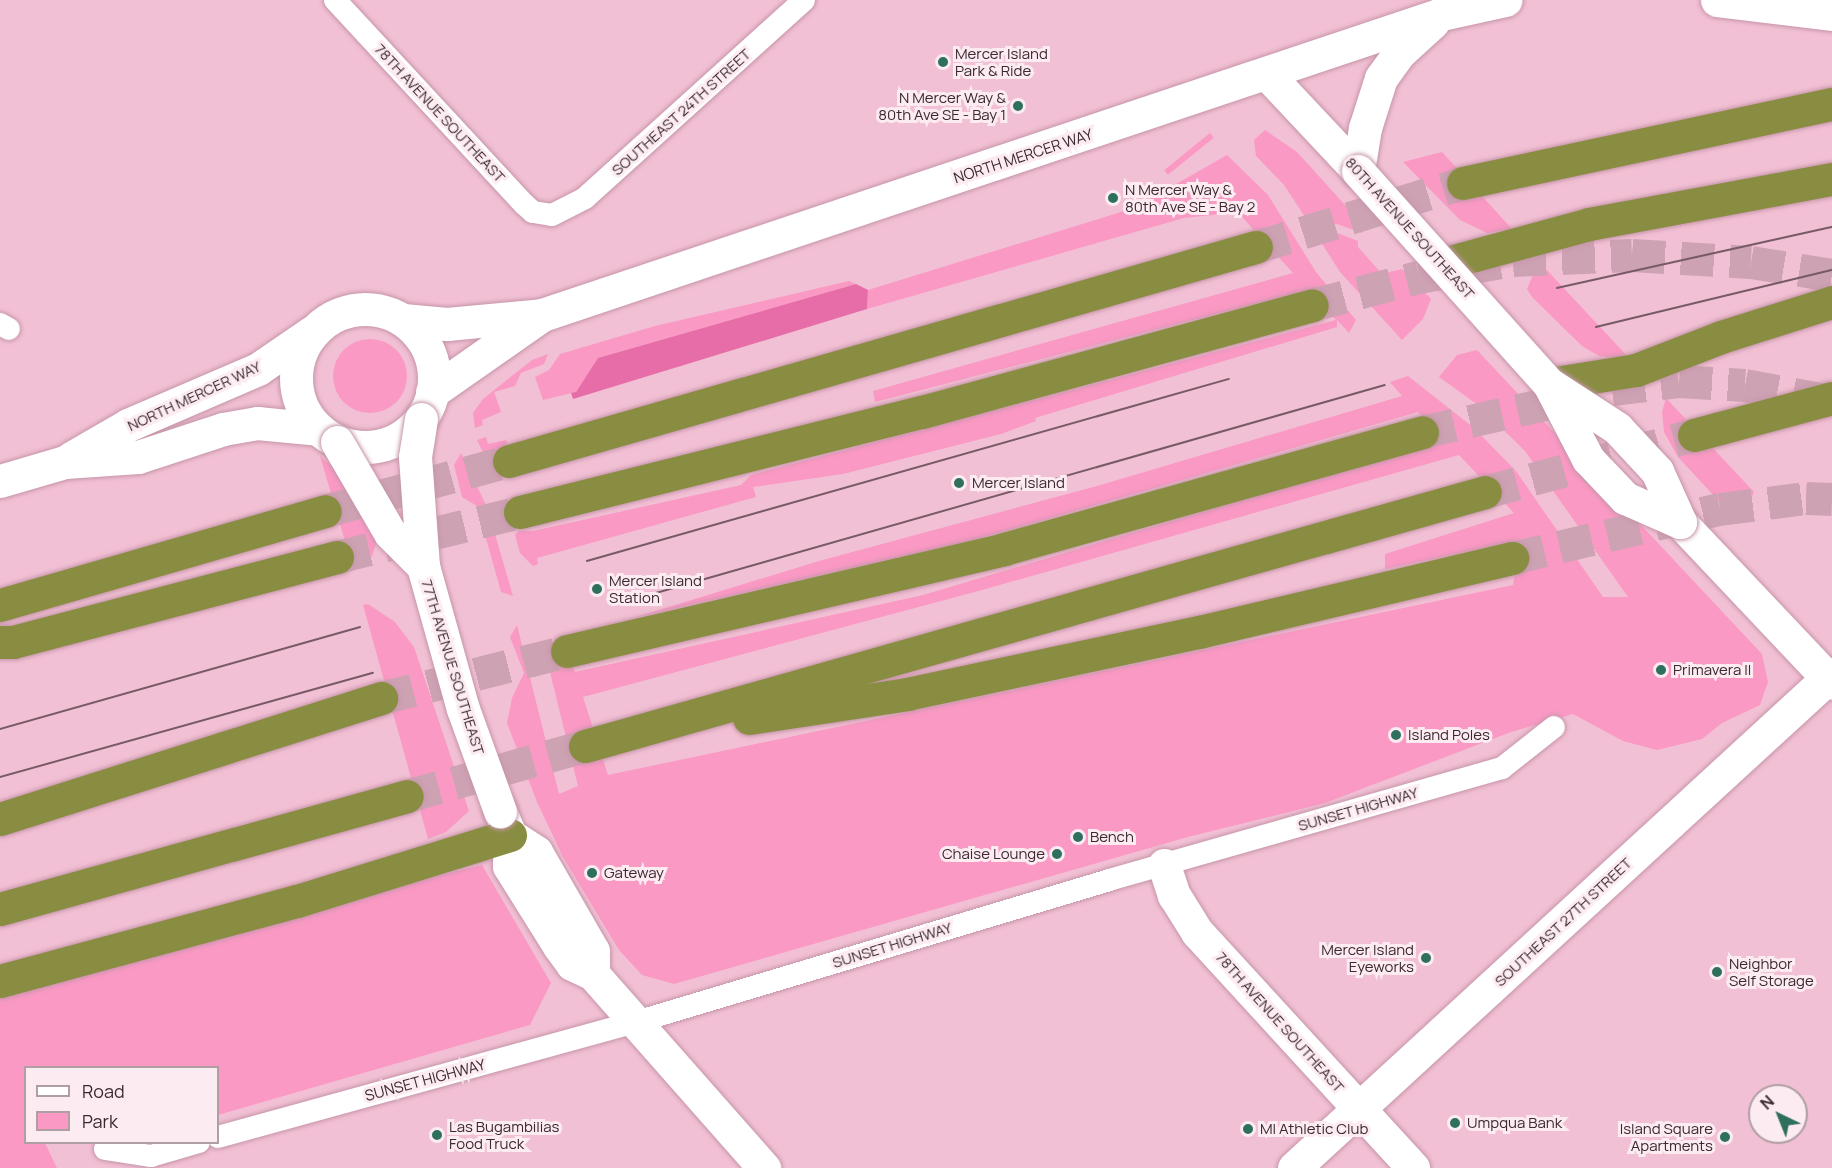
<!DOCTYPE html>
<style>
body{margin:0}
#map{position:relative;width:1832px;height:1168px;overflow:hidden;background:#f2c0d4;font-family:Manrope,sans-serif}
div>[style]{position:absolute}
.green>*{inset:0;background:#fa99c4;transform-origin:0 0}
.round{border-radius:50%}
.forest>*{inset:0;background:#e66da7}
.highway-tunnel>*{height:33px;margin-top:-16.5px;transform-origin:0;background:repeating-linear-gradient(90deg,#cda2b3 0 33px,transparent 0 49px)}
.roads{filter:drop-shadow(0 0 2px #c695a9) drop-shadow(0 0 2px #c695a9)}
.street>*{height:22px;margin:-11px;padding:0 11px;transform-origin:11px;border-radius:11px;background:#fff}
.secondary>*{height:33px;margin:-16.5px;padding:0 16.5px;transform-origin:16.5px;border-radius:16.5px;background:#fff}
.secondary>.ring{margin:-16.5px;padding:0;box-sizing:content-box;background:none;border:33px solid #fff;border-radius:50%}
.highway>*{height:33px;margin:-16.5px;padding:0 16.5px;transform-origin:16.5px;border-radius:16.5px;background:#898d42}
.tram>*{height:1.5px;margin:-0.75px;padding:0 0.75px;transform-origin:0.75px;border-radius:0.75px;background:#775a65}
.bridges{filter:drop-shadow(0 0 2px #c695a9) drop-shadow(0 0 2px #c695a9)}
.secondary-bridge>*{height:33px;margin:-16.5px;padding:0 16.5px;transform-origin:16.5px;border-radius:16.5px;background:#fff}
.dots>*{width:16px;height:16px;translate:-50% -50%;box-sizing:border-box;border:3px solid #fcecf2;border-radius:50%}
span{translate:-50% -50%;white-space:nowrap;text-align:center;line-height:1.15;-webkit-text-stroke:6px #fcecf2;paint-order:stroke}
.poi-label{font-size:15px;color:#3b2830}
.left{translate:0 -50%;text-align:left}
.right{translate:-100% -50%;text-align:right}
.street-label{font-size:15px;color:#3b2830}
.legend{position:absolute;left:24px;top:1066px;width:195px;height:78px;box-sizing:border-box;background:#fcecf2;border:2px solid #af9ea4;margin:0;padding:8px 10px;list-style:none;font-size:18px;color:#3b2830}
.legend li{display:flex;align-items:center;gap:12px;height:30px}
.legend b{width:30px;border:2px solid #af9ea4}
.north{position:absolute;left:1748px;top:1084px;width:60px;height:60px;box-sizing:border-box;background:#fcecf2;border:2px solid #af9ea4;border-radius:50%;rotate:317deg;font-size:16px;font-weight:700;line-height:24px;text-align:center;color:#3b2830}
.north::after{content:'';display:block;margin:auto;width:21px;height:27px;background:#2f6f5d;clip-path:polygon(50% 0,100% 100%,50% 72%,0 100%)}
</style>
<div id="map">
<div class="green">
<i style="clip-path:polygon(1265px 130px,1297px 152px,1364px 226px,1362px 233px,1337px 224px,1311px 226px,1284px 185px,1256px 156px,1254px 140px)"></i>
<i style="left:1210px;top:133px;width:6px;height:59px;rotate:51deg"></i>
<i style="clip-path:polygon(1442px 152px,1512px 229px,1487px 233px,1460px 220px,1403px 162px)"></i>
<i style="clip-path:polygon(1227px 155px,1268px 195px,1316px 272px,1356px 320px,1349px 333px,1337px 320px,1337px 327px,1035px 418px,1036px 421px,1001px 434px,843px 474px,753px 487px,756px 497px,537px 558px,538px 564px,533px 566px,520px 553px,515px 535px,519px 531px,533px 531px,741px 485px,751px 475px,1336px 320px,1309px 290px,875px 402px,873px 391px,1293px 273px,1233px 207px,1222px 214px,1184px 218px,867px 309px,868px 290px,1134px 208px)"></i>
<i style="clip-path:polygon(1337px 233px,1358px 241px,1358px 247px,1382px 274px,1402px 269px,1431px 299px,1423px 319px,1402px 340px,1340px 272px,1317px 236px)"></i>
<i style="clip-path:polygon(1542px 265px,1631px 360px,1599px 356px,1582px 346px,1532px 297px,1527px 289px,1535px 270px)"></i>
<i style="clip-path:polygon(849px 281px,856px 284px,598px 358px,576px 392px,543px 400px,535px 377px,549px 370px,560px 354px,655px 326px)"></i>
<i class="round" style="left:333px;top:339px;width:74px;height:74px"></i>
<i style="clip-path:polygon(evenodd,1477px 350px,1762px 654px,1768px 682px,1760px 705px,1722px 723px,1702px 739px,1657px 750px,1623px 741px,1573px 714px,1511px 732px,1325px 803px,1188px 837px,674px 984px,642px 975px,619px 950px,563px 857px,537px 802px,507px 723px,512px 698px,524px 673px,510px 637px,517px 625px,559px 794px,578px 786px,547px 660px,556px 638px,567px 651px,575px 672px,923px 595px,1445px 440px,1418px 412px,974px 540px,633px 618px,819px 561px,1097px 486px,1402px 396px,1390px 382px,1408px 376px,1474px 428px,1516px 471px,1603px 597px,1628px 597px,1525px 451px,1478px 405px,1439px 377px,1457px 355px,1477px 350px,1459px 455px,1514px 513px,1385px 554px,1385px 569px,1520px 540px,1513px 585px,608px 775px,583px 697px,982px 590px,1459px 455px)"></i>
<i style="clip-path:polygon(548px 354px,544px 364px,521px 373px,515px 386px,494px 392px,501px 412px,482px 420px,483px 425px,475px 428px,473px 413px,483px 399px,532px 360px)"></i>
<i style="clip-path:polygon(1666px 398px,1754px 492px,1740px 524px,1678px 457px,1664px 432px,1662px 412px)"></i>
<i style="clip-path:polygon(486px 437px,488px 444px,506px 440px,512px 459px,489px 465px,477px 440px)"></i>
<i style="clip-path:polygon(461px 453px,487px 507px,513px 596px,501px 592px,477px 506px,462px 497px,454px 465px)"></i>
<i style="clip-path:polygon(320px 456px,335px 469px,377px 541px,372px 556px,353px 568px)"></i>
<i style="clip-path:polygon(368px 604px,395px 622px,414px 647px,469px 811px,446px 832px,428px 839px,363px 605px)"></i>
<i style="clip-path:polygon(482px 865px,551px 983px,530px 1025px,218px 1115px,218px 1068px,26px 1068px,26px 1142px,45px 1143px,57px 1168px,0 1168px,0 980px)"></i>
</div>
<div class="forest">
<i style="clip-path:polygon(856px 284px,868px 290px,867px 309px,573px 399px,571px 393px,576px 392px,598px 358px)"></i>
</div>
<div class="highway-tunnel">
<i style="left:1256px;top:247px;width:217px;rotate:-17.2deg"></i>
<i style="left:1312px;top:305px;width:111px;rotate:-14.7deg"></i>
<i style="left:1419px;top:277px;width:96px;rotate:-10.3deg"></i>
<i style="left:1513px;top:260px;width:119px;rotate:-2.4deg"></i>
<i style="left:1632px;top:255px;width:119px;rotate:3.4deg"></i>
<i style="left:1751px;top:262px;width:82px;rotate:9.1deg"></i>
<i style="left:1422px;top:432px;width:195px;rotate:-12.8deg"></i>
<i style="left:1612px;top:389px;width:67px;rotate:-6.8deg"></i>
<i style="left:1679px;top:381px;width:66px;rotate:3.5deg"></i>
<i style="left:1745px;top:385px;width:88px;rotate:10.4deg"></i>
<i style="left:1485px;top:492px;width:217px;rotate:-15.3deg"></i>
<i style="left:325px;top:511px;width:191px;rotate:-15.2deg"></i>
<i style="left:337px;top:557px;width:188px;rotate:-13.8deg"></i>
<i style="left:1512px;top:558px;width:214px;rotate:-13.3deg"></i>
<i style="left:1720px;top:509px;width:87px;rotate:-7.3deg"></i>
<i style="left:1806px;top:498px;width:26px;rotate:2deg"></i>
<i style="left:381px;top:698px;width:192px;rotate:-14.2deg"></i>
<i style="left:407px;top:796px;width:185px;rotate:-15.7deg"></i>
</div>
<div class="roads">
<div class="street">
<i style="left:335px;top:0;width:278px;rotate:47.2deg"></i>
<i style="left:524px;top:204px;width:12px;rotate:42deg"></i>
<i style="left:533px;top:212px;width:19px;rotate:9deg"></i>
<i style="left:552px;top:215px;width:37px;rotate:-27deg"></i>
<i style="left:585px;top:198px;width:295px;rotate:-42.1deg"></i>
<i style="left:0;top:324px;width:10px;rotate:29deg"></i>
<i style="left:218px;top:1137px;width:430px;rotate:-15.4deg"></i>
<i style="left:633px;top:1023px;width:497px;rotate:-16.7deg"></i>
<i style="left:1109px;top:880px;width:409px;rotate:-15.9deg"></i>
<i style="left:1502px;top:768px;width:66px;rotate:-38.3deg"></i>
<i style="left:105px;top:1149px;width:47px;rotate:8.7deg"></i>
<i style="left:151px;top:1156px;width:50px;rotate:-16.3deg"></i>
</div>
<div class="secondary">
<i style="left:1717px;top:0;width:116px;rotate:6.9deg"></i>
<i style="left:1268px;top:75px;width:132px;rotate:46.8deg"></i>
<i style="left:1358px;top:171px;width:44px;rotate:-80.8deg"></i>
<i style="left:1365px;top:128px;width:52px;rotate:-72.3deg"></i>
<i style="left:1381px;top:78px;width:31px;rotate:-54deg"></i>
<i style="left:1399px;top:53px;width:46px;rotate:-42.4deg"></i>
<i class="ring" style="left:296px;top:309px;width:105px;height:105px"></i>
<i style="left:403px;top:320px;width:44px;rotate:5.2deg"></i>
<i style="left:447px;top:324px;width:95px;rotate:-5.4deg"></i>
<i style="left:432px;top:392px;width:134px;rotate:-35deg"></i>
<i style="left:542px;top:315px;width:948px;rotate:-18.51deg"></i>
<i style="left:1441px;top:14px;width:66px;rotate:-12.3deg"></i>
<i style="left:71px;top:458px;width:66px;rotate:-30.1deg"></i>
<i style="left:128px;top:425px;width:142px;rotate:-23.3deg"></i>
<i style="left:258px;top:369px;width:65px;rotate:-34.4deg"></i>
<i style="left:0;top:481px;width:68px;rotate:-16.3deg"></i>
<i style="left:65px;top:462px;width:73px;rotate:-3.9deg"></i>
<i style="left:138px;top:457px;width:89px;rotate:-18.2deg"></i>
<i style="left:223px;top:429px;width:35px;rotate:-10deg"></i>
<i style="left:257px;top:423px;width:61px;rotate:5.6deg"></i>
<i style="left:1680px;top:522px;width:221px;rotate:46.6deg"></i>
<i style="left:500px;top:811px;width:26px;rotate:67deg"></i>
<i style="left:510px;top:835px;width:31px;rotate:92deg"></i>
<i style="left:509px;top:866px;width:94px;rotate:58deg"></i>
<i style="left:559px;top:946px;width:22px;rotate:54deg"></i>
<i style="left:572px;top:964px;width:23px;rotate:25deg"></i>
<i style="left:593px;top:974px;width:259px;rotate:48.6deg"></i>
<i style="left:510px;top:835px;width:31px;rotate:33deg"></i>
<i style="left:536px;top:852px;width:114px;rotate:60.1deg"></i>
<i style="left:593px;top:951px;width:23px;rotate:90deg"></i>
<i style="left:1164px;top:865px;width:32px;rotate:72deg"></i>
<i style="left:1174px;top:895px;width:44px;rotate:58.1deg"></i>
<i style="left:1197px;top:932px;width:320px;rotate:47.5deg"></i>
<i style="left:1294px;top:1168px;width:730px;rotate:-42.56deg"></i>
</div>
<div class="highway">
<i style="left:1463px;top:183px;width:377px;rotate:-12.1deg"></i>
<i style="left:1442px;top:264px;width:152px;rotate:-15.2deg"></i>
<i style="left:1589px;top:224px;width:247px;rotate:-10.5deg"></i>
<i style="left:1549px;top:384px;width:88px;rotate:-9.1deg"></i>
<i style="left:1636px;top:370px;width:91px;rotate:-21.2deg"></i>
<i style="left:1721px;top:337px;width:116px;rotate:-17.5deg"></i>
<i style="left:1694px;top:435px;width:143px;rotate:-15deg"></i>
<i style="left:509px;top:461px;width:777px;rotate:-15.99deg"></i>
<i style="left:520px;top:512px;width:414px;rotate:-14deg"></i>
<i style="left:922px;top:412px;width:404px;rotate:-15.3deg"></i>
<i style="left:0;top:605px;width:338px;rotate:-16.1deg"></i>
<i style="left:0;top:642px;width:13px"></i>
<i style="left:13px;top:642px;width:335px;rotate:-14.7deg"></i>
<i style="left:567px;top:651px;width:449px;rotate:-13.1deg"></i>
<i style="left:1004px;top:549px;width:434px;rotate:-15.6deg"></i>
<i style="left:749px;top:718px;width:160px;rotate:-8.6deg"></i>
<i style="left:907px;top:694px;width:299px;rotate:-12deg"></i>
<i style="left:1199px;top:632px;width:322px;rotate:-13.3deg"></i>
<i style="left:585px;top:746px;width:935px;rotate:-15.76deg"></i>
<i style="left:0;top:819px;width:400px;rotate:-17.6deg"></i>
<i style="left:0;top:909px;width:422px;rotate:-15.5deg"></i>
<i style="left:0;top:981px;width:308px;rotate:-15.1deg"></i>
<i style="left:297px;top:901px;width:223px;rotate:-17.2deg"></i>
</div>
</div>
<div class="tram">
<i style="left:1557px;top:288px;width:282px;rotate:-12.5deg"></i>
<i style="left:1596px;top:327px;width:243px;rotate:-13.6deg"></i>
<i style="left:587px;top:561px;width:667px;rotate:-15.83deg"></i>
<i style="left:621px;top:603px;width:794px;rotate:-15.93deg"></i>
<i style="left:0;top:729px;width:374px;rotate:-15.8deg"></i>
<i style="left:0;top:777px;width:387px;rotate:-15.6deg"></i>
</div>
<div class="bridges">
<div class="secondary-bridge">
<i style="left:1358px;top:171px;width:286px;rotate:48.1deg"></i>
<i style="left:1549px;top:384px;width:85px;rotate:62.5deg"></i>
<i style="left:1588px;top:459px;width:54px;rotate:46.5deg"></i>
<i style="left:1625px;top:498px;width:60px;rotate:23.6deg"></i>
<i style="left:1551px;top:385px;width:79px;rotate:33.1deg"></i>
<i style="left:1617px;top:428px;width:59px;rotate:47.1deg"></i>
<i style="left:1657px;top:471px;width:56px;rotate:65.7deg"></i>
<i style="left:421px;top:419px;width:38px;rotate:99deg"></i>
<i style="left:415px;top:457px;width:109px;rotate:85.8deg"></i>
<i style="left:423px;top:566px;width:148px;rotate:74.4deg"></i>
<i style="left:463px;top:709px;width:109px;rotate:70.1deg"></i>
<i style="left:337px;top:442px;width:105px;rotate:59.8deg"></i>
<i style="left:390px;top:533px;width:47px;rotate:45deg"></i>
</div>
</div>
<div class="dots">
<i style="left:943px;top:62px;background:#2f6f5d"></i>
<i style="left:1018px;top:106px;background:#2f6f5d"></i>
<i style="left:1113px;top:198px;background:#2f6f5d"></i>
<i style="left:959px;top:483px;background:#2f6f5d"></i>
<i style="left:597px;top:589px;background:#2f6f5d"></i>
<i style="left:1661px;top:670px;background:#2f6f5d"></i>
<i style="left:1396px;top:735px;background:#2f6f5d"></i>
<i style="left:1078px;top:837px;background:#2f6f5d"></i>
<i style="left:1057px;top:854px;background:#2f6f5d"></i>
<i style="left:592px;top:873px;background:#2f6f5d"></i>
<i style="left:1426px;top:958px;background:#2f6f5d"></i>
<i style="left:1717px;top:972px;background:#2f6f5d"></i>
<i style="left:1455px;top:1123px;background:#2f6f5d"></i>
<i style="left:1248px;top:1129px;background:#2f6f5d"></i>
<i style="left:437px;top:1135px;background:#2f6f5d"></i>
<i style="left:1725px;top:1137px;background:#2f6f5d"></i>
</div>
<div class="poi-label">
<span class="left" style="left:955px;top:62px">Mercer Island<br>Park &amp; Ride</span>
<span class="right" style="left:1006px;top:106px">N Mercer Way &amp;<br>80th Ave SE - Bay 1</span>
<span class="left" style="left:1125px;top:198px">N Mercer Way &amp;<br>80th Ave SE - Bay 2</span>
<span class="left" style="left:972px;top:483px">Mercer Island</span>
<span class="left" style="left:609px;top:589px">Mercer Island<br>Station</span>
<span class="left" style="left:1673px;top:670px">Primavera II</span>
<span class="left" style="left:1408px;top:735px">Island Poles</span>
<span class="left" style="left:1090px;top:837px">Bench</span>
<span class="right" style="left:1045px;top:854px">Chaise Lounge</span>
<span class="left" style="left:604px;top:873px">Gateway</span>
<span class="right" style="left:1414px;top:958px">Mercer Island<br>Eyeworks</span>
<span class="left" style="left:1729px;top:972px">Neighbor<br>Self Storage</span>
<span class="left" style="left:1467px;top:1123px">Umpqua Bank</span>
<span class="left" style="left:449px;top:1135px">Las Bugambilias<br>Food Truck</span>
<span class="right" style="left:1713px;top:1137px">Island Square<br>Apartments</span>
<span class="left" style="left:1260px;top:1129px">MI Athletic Club</span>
</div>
<div class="street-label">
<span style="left:681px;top:112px;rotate:-42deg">SOUTHEAST 24TH STREET</span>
<span style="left:440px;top:113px;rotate:47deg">78TH AVENUE SOUTHEAST</span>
<span style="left:1023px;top:156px;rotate:-18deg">NORTH MERCER WAY</span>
<span style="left:1410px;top:228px;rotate:48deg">80TH AVENUE SOUTHEAST</span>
<span style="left:194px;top:396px;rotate:-25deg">NORTH MERCER WAY</span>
<span style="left:453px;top:667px;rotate:73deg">77TH AVENUE SOUTHEAST</span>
<span style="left:1358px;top:809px;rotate:-16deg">SUNSET HIGHWAY</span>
<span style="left:1563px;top:922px;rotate:-43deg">SOUTHEAST 27TH STREET</span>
<span style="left:892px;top:945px;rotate:-17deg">SUNSET HIGHWAY</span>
<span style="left:1280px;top:1022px;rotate:48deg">78TH AVENUE SOUTHEAST</span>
<span style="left:425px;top:1080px;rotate:-15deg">SUNSET HIGHWAY</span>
</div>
<ul class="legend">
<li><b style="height:8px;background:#fff"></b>Road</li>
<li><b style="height:16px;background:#fa99c4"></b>Park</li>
</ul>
<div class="north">N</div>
</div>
